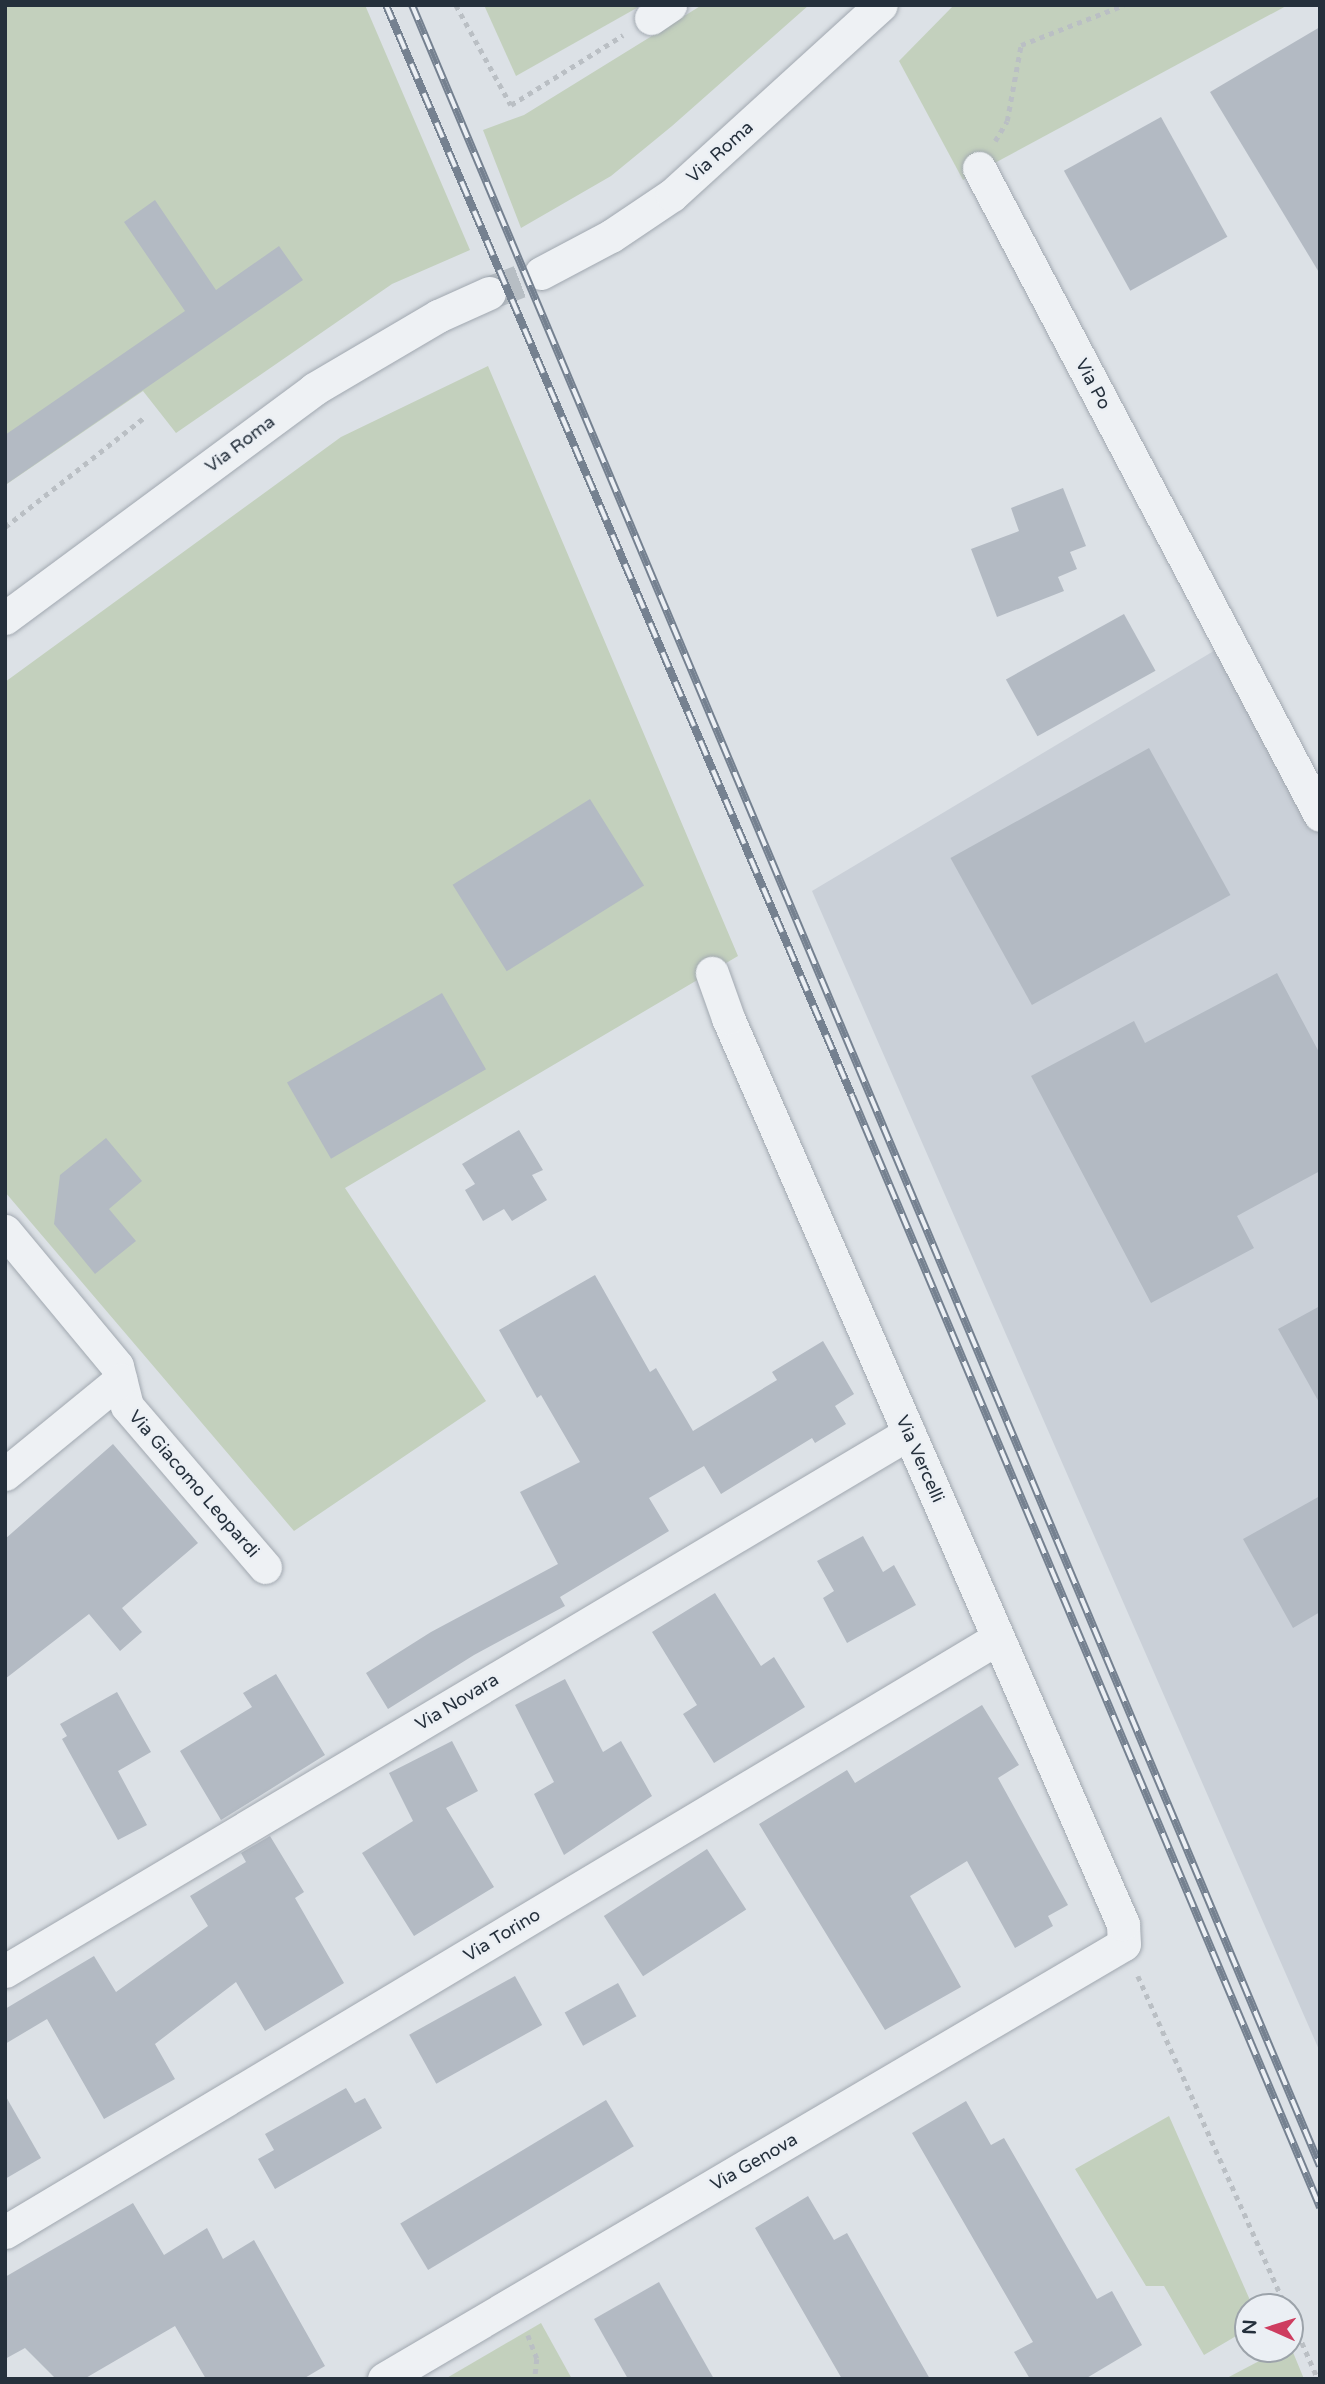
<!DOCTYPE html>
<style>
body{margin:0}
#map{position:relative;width:1325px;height:2384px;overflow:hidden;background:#dce1e6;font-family:"Varela Round",sans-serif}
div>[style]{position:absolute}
.built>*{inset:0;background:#cad0d8}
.green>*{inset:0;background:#c3d0bd}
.building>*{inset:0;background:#b3bac3;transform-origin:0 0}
.minor-tunnel>*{height:33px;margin-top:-16.5px;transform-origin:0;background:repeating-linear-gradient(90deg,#b7bec4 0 33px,transparent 0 50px)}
.path>*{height:4.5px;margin-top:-2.25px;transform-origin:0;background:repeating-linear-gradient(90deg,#babfc4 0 5px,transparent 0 10px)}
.roads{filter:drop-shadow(0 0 2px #a1a8b0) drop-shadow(0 0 2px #a1a8b0)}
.minor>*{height:33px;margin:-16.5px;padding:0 16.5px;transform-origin:16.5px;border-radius:16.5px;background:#eef1f4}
.rail>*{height:8px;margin-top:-4px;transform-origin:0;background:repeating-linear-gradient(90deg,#ebeff4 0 16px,#758190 0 32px);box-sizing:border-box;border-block:2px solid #758190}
span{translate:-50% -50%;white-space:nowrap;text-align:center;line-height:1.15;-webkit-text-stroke:5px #ebeff4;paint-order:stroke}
.street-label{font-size:18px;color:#25303c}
.frame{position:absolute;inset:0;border:7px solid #25303c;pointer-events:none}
.north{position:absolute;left:1234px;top:2293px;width:70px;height:70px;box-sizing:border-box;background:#ebeff4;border:2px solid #9ca3aa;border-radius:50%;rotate:273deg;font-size:19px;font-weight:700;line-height:28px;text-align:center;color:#25303c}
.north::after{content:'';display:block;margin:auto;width:24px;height:32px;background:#ce3d60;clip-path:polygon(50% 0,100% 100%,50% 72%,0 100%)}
</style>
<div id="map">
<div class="built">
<i style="clip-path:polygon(1217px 649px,1320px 803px,1320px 2052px,812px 891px)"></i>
</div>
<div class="green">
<i style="clip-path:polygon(5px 5px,365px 5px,470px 250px,392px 284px,176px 433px,143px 391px,7px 484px)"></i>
<i style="clip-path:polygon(484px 5px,642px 5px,516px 76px)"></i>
<i style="clip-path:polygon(702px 5px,809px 5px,672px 126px,611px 176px,521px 228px,483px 130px,524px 115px)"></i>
<i style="clip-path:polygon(954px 5px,1288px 5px,963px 180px,899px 61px)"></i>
<i style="clip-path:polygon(488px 366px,738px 956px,345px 1188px,486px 1401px,294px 1531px,5px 1192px,5px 682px,341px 437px)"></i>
<i style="clip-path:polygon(1169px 2116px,1253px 2307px,1248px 2307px,1248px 2329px,1204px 2355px,1164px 2286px,1146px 2286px,1075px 2169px)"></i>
<i style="clip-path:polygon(541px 2323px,572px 2379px,445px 2379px)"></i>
<i style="clip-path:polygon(1290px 2345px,1304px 2379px,1225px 2379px,1282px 2349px,1290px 2349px)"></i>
</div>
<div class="building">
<i style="clip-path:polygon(1320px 27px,1320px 274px,1210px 92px)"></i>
<i style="left:1161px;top:117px;width:137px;height:111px;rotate:61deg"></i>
<i style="clip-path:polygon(155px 200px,216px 290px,279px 246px,303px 280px,5px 485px,5px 435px,185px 311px,124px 222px)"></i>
<i style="clip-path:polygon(1063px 488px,1086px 546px,1070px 552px,1077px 569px,1058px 577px,1064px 591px,997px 617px,971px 549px,1019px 531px,1011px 508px)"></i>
<i style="left:1124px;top:614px;width:65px;height:135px;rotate:61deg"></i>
<i style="left:1149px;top:748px;width:168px;height:227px;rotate:61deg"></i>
<i style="left:590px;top:799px;width:102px;height:162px;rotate:58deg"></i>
<i style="clip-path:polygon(1277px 973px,1320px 1054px,1320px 1171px,1237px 1216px,1254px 1248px,1151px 1303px,1031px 1076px,1134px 1021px,1145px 1043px)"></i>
<i style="left:442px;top:993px;width:88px;height:179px;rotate:60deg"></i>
<i style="clip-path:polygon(519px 1130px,543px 1170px,532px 1175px,547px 1200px,512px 1221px,504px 1209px,483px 1221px,465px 1190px,475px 1184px,462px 1164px)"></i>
<i style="clip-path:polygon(106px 1138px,142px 1181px,109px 1209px,136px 1241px,95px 1274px,54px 1224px,60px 1175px)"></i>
<i style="clip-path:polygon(595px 1275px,650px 1372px,656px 1368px,693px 1431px,777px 1380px,772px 1372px,823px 1341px,854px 1394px,835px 1406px,846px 1424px,815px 1443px,812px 1438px,721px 1494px,704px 1466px,649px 1498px,669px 1531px,560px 1597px,565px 1606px,474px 1655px,388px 1709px,366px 1673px,431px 1632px,558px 1564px,520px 1492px,580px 1462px,541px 1395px,537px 1398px,499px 1330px)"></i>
<i style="clip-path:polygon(1320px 1306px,1320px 1404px,1278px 1329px)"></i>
<i style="clip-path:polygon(113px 1444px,198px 1543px,122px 1608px,142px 1632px,120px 1651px,89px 1614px,5px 1679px,5px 1539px)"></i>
<i style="clip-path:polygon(1320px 1496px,1320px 1612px,1293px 1628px,1243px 1539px)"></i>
<i style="clip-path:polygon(863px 1536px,883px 1572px,894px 1565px,916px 1605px,847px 1643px,823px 1598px,834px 1591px,817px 1561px)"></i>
<i style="clip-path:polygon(715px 1593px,761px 1666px,774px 1657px,805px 1707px,714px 1763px,683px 1714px,697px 1705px,652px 1632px)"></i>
<i style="clip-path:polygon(276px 1674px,325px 1755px,221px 1820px,180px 1751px,252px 1707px,243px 1693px)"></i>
<i style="clip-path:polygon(565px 1679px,603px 1752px,621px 1741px,652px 1796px,564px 1855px,534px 1794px,554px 1782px,515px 1705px)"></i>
<i style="clip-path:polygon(117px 1692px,151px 1752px,118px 1771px,147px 1825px,118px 1840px,62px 1739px,67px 1736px,60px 1724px)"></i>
<i style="clip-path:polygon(982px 1705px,1019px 1765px,998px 1778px,1068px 1905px,1048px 1916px,1053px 1926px,1015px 1948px,967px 1861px,910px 1896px,961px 1987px,885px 2030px,759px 1824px,847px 1770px,855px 1783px)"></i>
<i style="clip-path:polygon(452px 1741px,478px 1791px,446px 1808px,494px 1887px,414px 1936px,362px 1853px,413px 1821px,389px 1773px)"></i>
<i style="clip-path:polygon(270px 1836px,304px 1892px,295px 1898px,344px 1983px,265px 2031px,236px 1982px,155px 2044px,175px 2079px,104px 2119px,47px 2019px,5px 2044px,5px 2009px,94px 1956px,116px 1992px,208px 1926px,190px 1896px,246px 1862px,241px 1853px)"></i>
<i style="left:707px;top:1849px;width:72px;height:123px;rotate:57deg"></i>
<i style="left:515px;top:1976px;width:56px;height:121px;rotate:61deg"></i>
<i style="left:618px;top:1983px;width:38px;height:61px;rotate:61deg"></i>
<i style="clip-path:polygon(346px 2088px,355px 2103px,365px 2098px,382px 2128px,275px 2189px,258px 2159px,274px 2150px,265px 2134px)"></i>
<i style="clip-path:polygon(5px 2095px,41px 2158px,5px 2179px)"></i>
<i style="left:606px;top:2100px;width:54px;height:240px;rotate:59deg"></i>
<i style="clip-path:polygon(966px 2101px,991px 2145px,1004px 2138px,1097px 2299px,1112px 2291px,1142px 2345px,1085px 2379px,1030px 2379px,1014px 2352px,1033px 2342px,912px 2133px)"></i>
<i style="clip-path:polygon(808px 2196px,834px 2240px,847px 2233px,930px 2379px,842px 2379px,755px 2228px)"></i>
<i style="clip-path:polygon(133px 2203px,164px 2255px,207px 2228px,223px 2259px,254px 2240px,325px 2366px,303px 2379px,206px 2379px,175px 2326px,84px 2379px,56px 2379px,25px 2348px,5px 2359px,5px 2277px)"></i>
<i style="clip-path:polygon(659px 2282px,714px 2379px,628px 2379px,594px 2319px)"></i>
</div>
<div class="minor-tunnel">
<i style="left:489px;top:293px;width:56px;rotate:-21deg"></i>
</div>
<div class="path">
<i style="left:456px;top:5px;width:114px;rotate:61.2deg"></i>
<i style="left:511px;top:105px;width:132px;rotate:-32deg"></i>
<i style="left:995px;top:141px;width:23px;rotate:-59deg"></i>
<i style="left:1007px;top:121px;width:77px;rotate:-79.6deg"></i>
<i style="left:1021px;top:45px;width:110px;rotate:-21.2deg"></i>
<i style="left:5px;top:527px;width:179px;rotate:-38.2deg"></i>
<i style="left:1138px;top:1976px;width:363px;rotate:65.9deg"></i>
<i style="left:1290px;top:2315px;width:70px;rotate:66.4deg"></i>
<i style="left:528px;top:2335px;width:26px;rotate:69deg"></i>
<i style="left:537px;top:2359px;width:20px;rotate:96deg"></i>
</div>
<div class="roads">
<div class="minor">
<i style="left:651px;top:18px;width:23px;rotate:-34deg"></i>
<i style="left:979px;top:168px;width:731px;rotate:62.21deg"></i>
<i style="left:541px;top:273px;width:79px;rotate:-27.9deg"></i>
<i style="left:611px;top:236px;width:73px;rotate:-33.9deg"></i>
<i style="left:672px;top:195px;width:282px;rotate:-42.3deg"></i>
<i style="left:5px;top:618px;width:385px;rotate:-36.5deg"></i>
<i style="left:314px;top:389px;width:144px;rotate:-30.5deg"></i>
<i style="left:438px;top:316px;width:56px;rotate:-24.3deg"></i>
<i style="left:5px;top:1231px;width:175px;rotate:50.3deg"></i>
<i style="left:117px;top:1366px;width:41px;rotate:76deg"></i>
<i style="left:127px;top:1406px;width:212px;rotate:49.4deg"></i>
<i style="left:5px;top:1474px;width:149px;rotate:-39.3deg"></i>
<i style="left:5px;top:1971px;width:1052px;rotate:-30.76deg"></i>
<i style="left:5px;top:2232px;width:1157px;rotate:-30.89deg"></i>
<i style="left:384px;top:2379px;width:858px;rotate:-30.45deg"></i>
<i style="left:1124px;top:1944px;width:20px;rotate:-93deg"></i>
<i style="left:1123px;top:1924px;width:988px;rotate:-113.56deg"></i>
<i style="left:728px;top:1018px;width:48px;rotate:-109.6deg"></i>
</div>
</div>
<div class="rail">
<i style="left:386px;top:5px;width:1186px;rotate:66.87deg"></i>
<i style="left:852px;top:1096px;width:1206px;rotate:67.16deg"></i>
<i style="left:412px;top:5px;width:2344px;rotate:67.21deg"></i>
</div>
<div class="street-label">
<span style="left:720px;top:152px;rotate:-42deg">Via Roma</span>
<span style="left:1093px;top:384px;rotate:62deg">Via Po</span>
<span style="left:240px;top:444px;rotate:-37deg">Via Roma</span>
<span style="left:920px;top:1459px;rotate:66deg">Via Vercelli</span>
<span style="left:194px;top:1484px;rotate:49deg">Via Giacomo Leopardi</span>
<span style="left:457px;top:1702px;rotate:-31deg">Via Novara</span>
<span style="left:502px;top:1935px;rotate:-31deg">Via Torino</span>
<span style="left:754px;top:2162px;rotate:-30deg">Via Genova</span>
</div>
<div class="frame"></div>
<div class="north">N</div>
</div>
